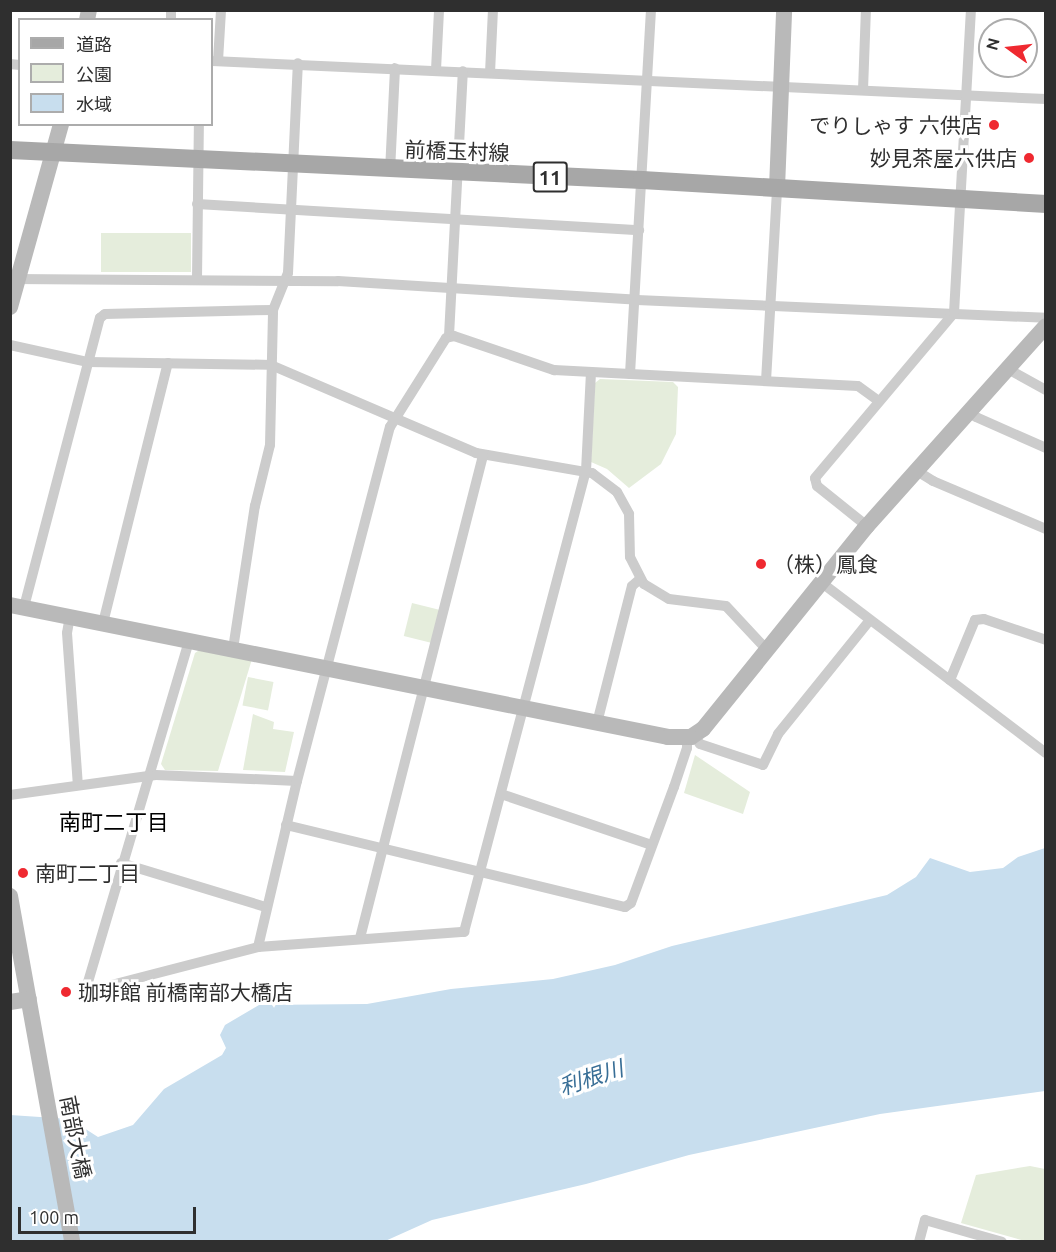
<!DOCTYPE html>
<meta charset="utf-8">
<style>
body{margin:0}
#map{position:relative;width:1056px;height:1252px;overflow:hidden;background:#fff;font-family:Ubuntu,"Noto Sans JP",sans-serif}
div>[style]{position:absolute}
.green>*{inset:0;background:#e5eddc;transform-origin:0 0}
.water>*{inset:0;background:#c8deee}
.street>*{height:10px;margin:-5px;padding:0 5px;transform-origin:5px;border-radius:5px;background:#ccc}
.secondary>*{height:16px;margin:-8px;padding:0 8px;transform-origin:8px;border-radius:8px;background:#b9b9b9}
.primary>*{height:18px;margin:-9px;padding:0 9px;transform-origin:9px;border-radius:9px;background:#a7a7a7}
.dots>*{width:16px;height:16px;translate:-50% -50%;box-sizing:border-box;border:3px solid #fff;border-radius:50%}
span{translate:-50% -50%;white-space:nowrap;text-align:center;line-height:1.15;-webkit-text-stroke:6px #fff;paint-order:stroke}
.shield-label span{padding:2px 4px;background:#fff;border:2px solid;border-radius:4px;-webkit-text-stroke-width:0}
.shield-label{font-size:20px;color:#2f2f2f;font-weight:700}
.poi-label{font-size:21px;color:#2f2f2f}
.right{translate:-100% -50%;text-align:right}
.left{translate:0 -50%;text-align:left}
.street-label{font-size:21px;color:#2f2f2f}
.neighbourhood-label{font-size:22px;color:#000}
.water-label{font-size:22px;color:#386e96;font-style:italic}
.frame{position:absolute;inset:0;border:12px solid #2f2f2f;pointer-events:none}
.legend{position:absolute;left:18px;top:18px;width:195px;height:108px;box-sizing:border-box;background:#fff;border:2px solid #acacac;margin:0;padding:8px 10px;list-style:none;font-size:18px;color:#2f2f2f}
.legend li{display:flex;align-items:center;gap:12px;height:30px}
.legend b{width:30px;border:2px solid #acacac}
.north{position:absolute;left:978px;top:18px;width:60px;height:60px;box-sizing:border-box;background:#fff;border:2px solid #acacac;border-radius:50%;rotate:285deg;font-size:16px;font-weight:700;line-height:24px;text-align:center;color:#2f2f2f}
.north::after{content:'';display:block;margin:auto;width:21px;height:27px;background:#ef2930;clip-path:polygon(50% 0,100% 100%,50% 72%,0 100%)}
.scale{position:absolute;left:18px;top:1207px;width:178px;height:27px;box-sizing:border-box;border:3px solid #2f2f2f;border-top:0;padding-left:8px;font-size:18px;line-height:21px;white-space:nowrap;color:#2f2f2f;-webkit-text-stroke:4px #fff;paint-order:stroke}
</style>
<div id="map">
<div class="green">
<i style="left:101px;top:233px;width:90px;height:39px"></i>
<i style="clip-path:polygon(600px 379px,673px 382px,678px 387px,676px 434px,661px 464px,629px 488px,607px 469px,591px 462px,595px 383px)"></i>
<i style="left:412px;top:603px;width:30px;height:34px;rotate:14deg"></i>
<i style="clip-path:polygon(201px 649px,252px 659px,218px 771px,165px 770px,161px 764px,195px 653px)"></i>
<i style="left:248px;top:677px;width:26px;height:29px;rotate:11deg"></i>
<i style="clip-path:polygon(253px 714px,274px 722px,273px 729px,294px 732px,285px 772px,243px 770px)"></i>
<i style="clip-path:polygon(695px 755px,750px 792px,743px 814px,684px 793px)"></i>
<i style="clip-path:polygon(1030px 1166px,1045px 1169px,1045px 1241px,1025px 1241px,961px 1223px,976px 1175px)"></i>
</div>
<div class="water">
<i style="clip-path:polygon(1045px 848px,1045px 1091px,880px 1114px,689px 1155px,586px 1184px,432px 1220px,383px 1242px,11px 1241px,10px 1115px,70px 1119px,98px 1137px,133px 1125px,164px 1089px,222px 1055px,226px 1048px,220px 1035px,225px 1025px,259px 1005px,367px 1004px,451px 989px,553px 979px,615px 965px,672px 946px,887px 895px,916px 877px,930px 858px,970px 872px,1003px 868px,1018px 857px)"></i>
</div>
<div class="street">
<i style="left:171px;top:20px;width:10px;rotate:-90deg"></i>
<i style="left:212px;top:61px;width:835px;rotate:2.61deg"></i>
<i style="left:218px;top:61px;width:51px;rotate:-86.6deg"></i>
<i style="left:10px;top:64px;width:10px;rotate:6deg"></i>
<i style="left:436px;top:70px;width:60px;rotate:-87.1deg"></i>
<i style="left:490px;top:73px;width:63px;rotate:-87.3deg"></i>
<i style="left:863px;top:90px;width:80px;rotate:-87.9deg"></i>
<i style="left:390px;top:171px;width:103px;rotate:-87.2deg"></i>
<i style="left:197px;top:204px;width:443px;rotate:3.4deg"></i>
<i style="left:12px;top:279px;width:326px;rotate:0.4deg"></i>
<i style="left:338px;top:281px;width:300px;rotate:3.6deg"></i>
<i style="left:637px;top:300px;width:409px;rotate:2.5deg"></i>
<i style="left:197px;top:279px;width:155px;rotate:-89.3deg"></i>
<i style="left:449px;top:336px;width:265px;rotate:-87deg"></i>
<i style="left:10px;top:345px;width:80px;rotate:12.3deg"></i>
<i style="left:88px;top:362px;width:183px;rotate:0.9deg"></i>
<i style="left:271px;top:365px;width:223px;rotate:23.2deg"></i>
<i style="left:476px;top:453px;width:118px;rotate:9.8deg"></i>
<i style="left:592px;top:473px;width:31px;rotate:37deg"></i>
<i style="left:617px;top:492px;width:25px;rotate:61deg"></i>
<i style="left:629px;top:514px;width:43px;rotate:88.7deg"></i>
<i style="left:630px;top:557px;width:30px;rotate:63deg"></i>
<i style="left:644px;top:584px;width:29px;rotate:31deg"></i>
<i style="left:669px;top:599px;width:57px;rotate:7deg"></i>
<i style="left:726px;top:606px;width:60px;rotate:47deg"></i>
<i style="left:1008px;top:369px;width:43px;rotate:28.9deg"></i>
<i style="left:630px;top:374px;width:365px;rotate:-86.7deg"></i>
<i style="left:766px;top:381px;width:193px;rotate:-86.7deg"></i>
<i style="left:970px;top:411px;width:8px;rotate:45deg"></i>
<i style="left:976px;top:417px;width:77px;rotate:23.9deg"></i>
<i style="left:917px;top:471px;width:19px;rotate:32deg"></i>
<i style="left:933px;top:481px;width:123px;rotate:23deg"></i>
<i style="left:867px;top:526px;width:64px;rotate:-141.3deg"></i>
<i style="left:817px;top:486px;width:8px;rotate:-104deg"></i>
<i style="left:815px;top:478px;width:216px;rotate:-49.9deg"></i>
<i style="left:954px;top:313px;width:303px;rotate:-86.8deg"></i>
<i style="left:822px;top:583px;width:281px;rotate:37.2deg"></i>
<i style="left:24px;top:607px;width:299px;rotate:-75.3deg"></i>
<i style="left:100px;top:318px;width:6px;rotate:-39deg"></i>
<i style="left:105px;top:314px;width:168px;rotate:-1.4deg"></i>
<i style="left:70px;top:616px;width:17px;rotate:100deg"></i>
<i style="left:67px;top:633px;width:152px;rotate:85.9deg"></i>
<i style="left:103px;top:623px;width:268px;rotate:-76deg"></i>
<i style="left:189px;top:641px;width:362px;rotate:106.5deg"></i>
<i style="left:86px;top:988px;width:10px;rotate:6deg"></i>
<i style="left:96px;top:989px;width:167px;rotate:-14.5deg"></i>
<i style="left:258px;top:947px;width:207px;rotate:-4.2deg"></i>
<i style="left:464px;top:932px;width:477px;rotate:-75.2deg"></i>
<i style="left:586px;top:471px;width:99px;rotate:-87.1deg"></i>
<i style="left:233px;top:649px;width:145px;rotate:-81.3deg"></i>
<i style="left:255px;top:506px;width:63px;rotate:-76.2deg"></i>
<i style="left:270px;top:445px;width:135px;rotate:-88.7deg"></i>
<i style="left:273px;top:310px;width:40px;rotate:-68deg"></i>
<i style="left:288px;top:273px;width:210px;rotate:-87.3deg"></i>
<i style="left:950px;top:680px;width:65px;rotate:-67.4deg"></i>
<i style="left:975px;top:620px;width:9px;rotate:-6deg"></i>
<i style="left:984px;top:619px;width:65px;rotate:18.7deg"></i>
<i style="left:597px;top:723px;width:141px;rotate:-75.7deg"></i>
<i style="left:632px;top:586px;width:11px;rotate:-41deg"></i>
<i style="left:694px;top:736px;width:10px;rotate:53deg"></i>
<i style="left:700px;top:744px;width:66px;rotate:18.4deg"></i>
<i style="left:763px;top:765px;width:34px;rotate:-64deg"></i>
<i style="left:778px;top:734px;width:146px;rotate:-51.1deg"></i>
<i style="left:501px;top:794px;width:159px;rotate:18.7deg"></i>
<i style="left:10px;top:795px;width:147px;rotate:-7.8deg"></i>
<i style="left:156px;top:775px;width:141px;rotate:2.4deg"></i>
<i style="left:286px;top:825px;width:349px;rotate:13.6deg"></i>
<i style="left:625px;top:907px;width:7px;rotate:-34deg"></i>
<i style="left:631px;top:903px;width:124px;rotate:-69.7deg"></i>
<i style="left:674px;top:787px;width:41px;rotate:-71.6deg"></i>
<i style="left:687px;top:748px;width:10px;rotate:-90deg"></i>
<i style="left:121px;top:863px;width:152px;rotate:16.9deg"></i>
<i style="left:360px;top:938px;width:498px;rotate:-75.7deg"></i>
<i style="left:258px;top:947px;width:171px;rotate:-76.8deg"></i>
<i style="left:297px;top:781px;width:366px;rotate:-75.3deg"></i>
<i style="left:390px;top:427px;width:105px;rotate:-57.8deg"></i>
<i style="left:446px;top:338px;width:8px;rotate:-14deg"></i>
<i style="left:454px;top:336px;width:106px;rotate:18.8deg"></i>
<i style="left:554px;top:370px;width:304px;rotate:3deg"></i>
<i style="left:858px;top:386px;width:26px;rotate:36deg"></i>
<i style="left:919px;top:1242px;width:23px;rotate:-75deg"></i>
<i style="left:925px;top:1220px;width:80px;rotate:15.9deg"></i>
</div>
<div class="secondary">
<i style="left:87px;top:20px;width:10px;rotate:-79deg"></i>
<i style="left:777px;top:188px;width:178px;rotate:-87.7deg"></i>
<i style="left:10px;top:307px;width:190px;rotate:-74.4deg"></i>
<i style="left:10px;top:605px;width:671px;rotate:11.34deg"></i>
<i style="left:668px;top:737px;width:23px"></i>
<i style="left:691px;top:737px;width:14px;rotate:-34deg"></i>
<i style="left:703px;top:729px;width:261px;rotate:-51.1deg"></i>
<i style="left:867px;top:526px;width:268px;rotate:-48.2deg"></i>
<i style="left:10px;top:896px;width:352px;rotate:79.8deg"></i>
<i style="left:10px;top:1002px;width:19px;rotate:-9deg"></i>
</div>
<div class="primary">
<i style="left:10px;top:150px;width:633px;rotate:2.72deg"></i>
<i style="left:642px;top:180px;width:405px;rotate:3.4deg"></i>
</div>
<div class="dots">
<i style="left:994px;top:125px;background:#ef2930"></i>
<i style="left:1029px;top:158px;background:#ef2930"></i>
<i style="left:761px;top:564px;background:#ef2930"></i>
<i style="left:23px;top:873px;background:#ef2930"></i>
<i style="left:66px;top:992px;background:#ef2930"></i>
</div>
<div class="shield-label">
<span style="left:550px;top:177px">11</span>
</div>
<div class="poi-label">
<span class="right" style="left:982px;top:125px">でりしゃす 六供店</span>
<span class="right" style="left:1017px;top:158px">妙見茶屋六供店</span>
<span class="left" style="left:773px;top:564px">（株）鳳食</span>
<span class="left" style="left:35px;top:873px">南町二丁目</span>
<span class="left" style="left:78px;top:992px">珈琲館 前橋南部大橋店</span>
</div>
<div class="street-label">
<span style="left:457px;top:151px;rotate:2deg">前橋玉村線</span>
<span style="left:76px;top:1137px;rotate:79deg">南部大橋</span>
</div>
<div class="neighbourhood-label">
<span style="left:114px;top:822px">南町二丁目</span>
</div>
<div class="water-label">
<span style="left:591px;top:1077px;rotate:-18deg">利根川</span>
</div>
<div class="frame"></div>
<ul class="legend">
<li><b style="height:8px;background:#a7a7a7"></b>道路</li>
<li><b style="height:16px;background:#e5eddc"></b>公園</li>
<li><b style="height:16px;background:#c8deee"></b>水域</li>
</ul>
<div class="north">N</div>
<div class="scale">100 m</div>
</div>
